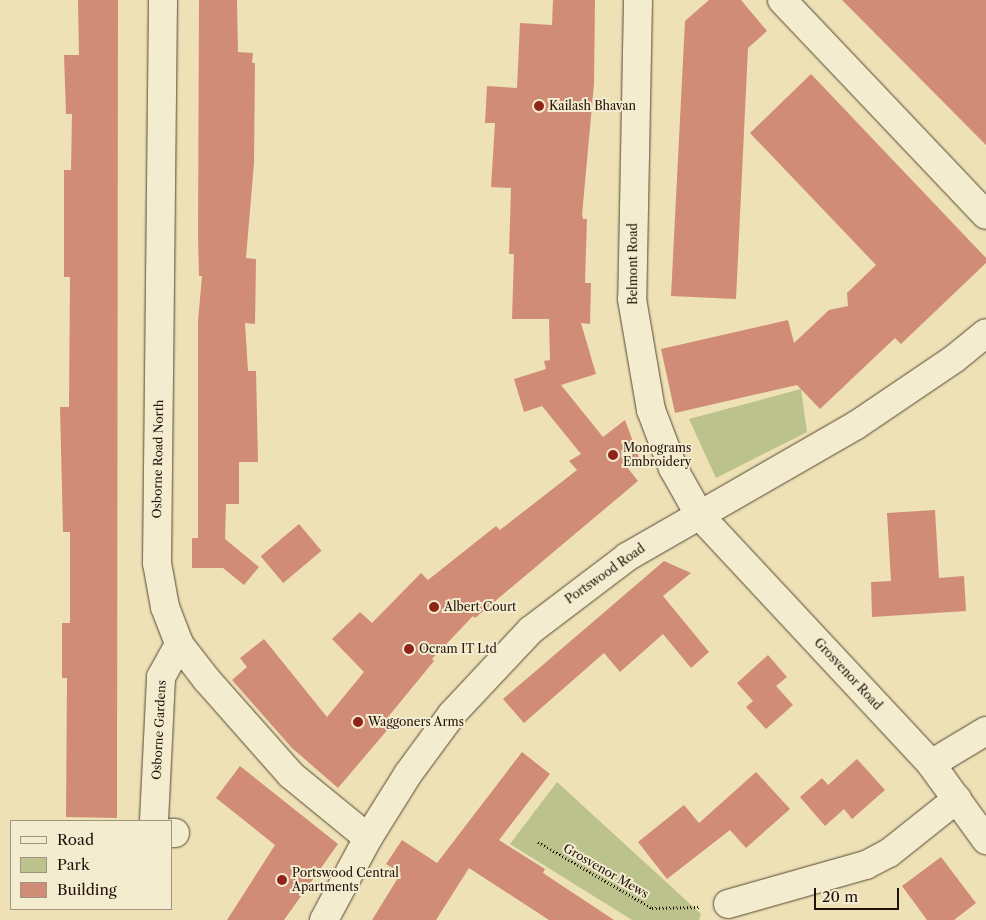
<!DOCTYPE html>
<style>
body{margin:0}
#map{position:relative;width:986px;height:920px;overflow:hidden;background:#ede1b5;font-family:"Libre Caslon Text",serif}
div>[style]{position:absolute}
.green>*{inset:0;background:#bcc28b}
.building>*{inset:0;background:#d18c78;transform-origin:0 0}
.path>*{height:3px;margin-top:-1.5px;transform-origin:0;background:repeating-linear-gradient(90deg,#241109 0 1px,transparent 0 3.5px)}
.roads{filter:drop-shadow(0 0 1px #564534) drop-shadow(0 0 1px #564534)}
.minor>*{height:28px;margin:-14px;padding:0 14px;transform-origin:14px;border-radius:14px;background:#f3eccf}
.dots>*{width:14px;height:14px;translate:-50% -50%;box-sizing:border-box;border:2px solid #f3eccf;border-radius:50%}
span{translate:-50% -50%;white-space:nowrap;text-align:center;line-height:1.15;-webkit-text-stroke:4px #f3eccf;paint-order:stroke}
.poi-label{font-size:12px;color:#241109}
.left{translate:0 -50%;text-align:left}
.street-label{font-size:12px;color:#241109}
.legend{position:absolute;left:10px;top:820px;width:162px;height:90px;box-sizing:border-box;background:#f3eccf;border:1px solid #a09480;margin:0;padding:6px 9px;list-style:none;font-size:15px;color:#241109}
.legend li{display:flex;align-items:center;gap:10px;height:25px}
.legend b{width:25px;border:1px solid #a09480}
.scale{position:absolute;left:814px;top:888px;width:85px;height:22px;box-sizing:border-box;border:2px solid #241109;border-top:0;padding-left:6px;font-size:15px;line-height:18px;white-space:nowrap;color:#241109;-webkit-text-stroke:4px #f3eccf;paint-order:stroke}
</style>
<div id="map">
<div class="green">
<i style="clip-path:polygon(801px 389px,807px 432px,716px 478px,689px 419px)"></i>
<i style="clip-path:polygon(557px 782px,701px 914px,699px 920px,632px 920px,510px 844px)"></i>
</div>
<div class="building">
<i style="clip-path:polygon(78px 0,118px 0,117px 818px,66px 817px,67px 678px,62px 678px,62px 623px,70px 623px,70px 532px,63px 532px,60px 407px,69px 407px,70px 277px,64px 277px,64px 170px,71px 170px,72px 114px,66px 114px,64px 55px,79px 55px)"></i>
<i style="clip-path:polygon(199px 0,237px 0,238px 52px,253px 53px,252px 63px,255px 63px,254px 163px,246px 258px,256px 259px,255px 324px,245px 323px,248px 371px,256px 371px,258px 462px,239px 462px,239px 504px,226px 504px,225px 539px,259px 567px,244px 585px,223px 568px,192px 568px,192px 538px,198px 538px,198px 321px,202px 276px,199px 276px,198px 235px)"></i>
<i style="clip-path:polygon(553px 0,595px 0,594px 84px,582px 215px,583px 219px,587px 219px,585px 283px,591px 283px,590px 324px,581px 323px,596px 374px,561px 385px,603px 437px,625px 420px,639px 458px,627px 467px,638px 481px,475px 618px,473px 616px,432px 659px,434px 661px,383px 723px,389px 728px,338px 788px,292px 748px,232px 680px,247px 667px,240px 658px,264px 639px,327px 717px,364px 672px,332px 639px,360px 612px,372px 623px,421px 573px,428px 580px,496px 526px,500px 530px,577px 470px,569px 461px,581px 454px,542px 406px,524px 412px,514px 379px,546px 369px,544px 361px,550px 360px,549px 319px,512px 319px,514px 254px,509px 254px,511px 188px,491px 187px,495px 123px,485px 123px,487px 86px,517px 88px,520px 23px,552px 25px)"></i>
<i style="clip-path:polygon(709px 0,741px 0,767px 31px,748px 48px,736px 299px,671px 296px,685px 21px)"></i>
<i style="clip-path:polygon(842px 0,986px 0,986px 145px)"></i>
<i style="clip-path:polygon(811px 74px,986px 258px,986px 263px,901px 344px,895px 338px,820px 409px,797px 385px,675px 413px,661px 349px,788px 320px,794px 343px,829px 310px,848px 306px,847px 293px,876px 265px,750px 133px)"></i>
<i style="clip-path:polygon(935px 510px,939px 578px,964px 576px,966px 611px,872px 617px,871px 582px,891px 581px,887px 513px)"></i>
<i style="left:299px;top:524px;width:35px;height:50px;rotate:50deg"></i>
<i style="clip-path:polygon(664px 561px,691px 573px,663px 596px,709px 652px,691px 668px,663px 634px,620px 672px,604px 653px,524px 723px,503px 699px)"></i>
<i style="clip-path:polygon(768px 655px,787px 677px,776px 686px,793px 705px,766px 729px,746px 707px,753px 701px,737px 683px)"></i>
<i style="clip-path:polygon(522px 752px,550px 774px,499px 840px,545px 869px,543px 873px,614px 920px,549px 920px,469px 868px,436px 920px,372px 920px,401px 873px,386px 864px,402px 840px,437px 863px)"></i>
<i style="clip-path:polygon(857px 759px,885px 790px,852px 819px,844px 809px,825px 826px,800px 797px,822px 778px,828px 785px)"></i>
<i style="clip-path:polygon(240px 766px,338px 844px,284px 920px,227px 920px,275px 845px,216px 798px)"></i>
<i style="clip-path:polygon(756px 772px,790px 809px,746px 848px,730px 830px,667px 879px,638px 842px,684px 805px,699px 823px)"></i>
<i style="clip-path:polygon(941px 857px,976px 903px,954px 920px,927px 920px,902px 886px)"></i>
</div>
<div class="path">
<i style="left:538px;top:842px;width:132px;rotate:30.1deg"></i>
<i style="left:652px;top:908px;width:48px;rotate:-1.2deg"></i>
</div>
<div class="roads">
<div class="minor">
<i style="left:163px;top:0;width:563px;rotate:90.61deg"></i>
<i style="left:157px;top:563px;width:45px;rotate:79.7deg"></i>
<i style="left:165px;top:607px;width:40px;rotate:69deg"></i>
<i style="left:179px;top:644px;width:46px;rotate:52.1deg"></i>
<i style="left:207px;top:680px;width:127px;rotate:48.5deg"></i>
<i style="left:291px;top:775px;width:99px;rotate:39.3deg"></i>
<i style="left:638px;top:0;width:299px;rotate:91.1deg"></i>
<i style="left:632px;top:299px;width:113px;rotate:80.3deg"></i>
<i style="left:651px;top:410px;width:62px;rotate:69.2deg"></i>
<i style="left:673px;top:468px;width:55px;rotate:60.6deg"></i>
<i style="left:700px;top:516px;width:339px;rotate:47deg"></i>
<i style="left:931px;top:764px;width:94px;rotate:54.1deg"></i>
<i style="left:782px;top:0;width:296px;rotate:46.5deg"></i>
<i style="left:931px;top:764px;width:64px;rotate:-31deg"></i>
<i style="left:154px;top:821px;width:144px;rotate:-87.2deg"></i>
<i style="left:161px;top:677px;width:38px;rotate:-61deg"></i>
<i style="left:171px;top:833px;width:4px"></i>
<i style="left:728px;top:904px;width:143px;rotate:-15.8deg"></i>
<i style="left:866px;top:865px;width:26px;rotate:-28deg"></i>
<i style="left:889px;top:853px;width:87px;rotate:-38.5deg"></i>
<i style="left:324px;top:920px;width:93px;rotate:-61.8deg"></i>
<i style="left:368px;top:838px;width:75px;rotate:-58deg"></i>
<i style="left:408px;top:774px;width:74px;rotate:-53.7deg"></i>
<i style="left:452px;top:714px;width:115px;rotate:-46.8deg"></i>
<i style="left:531px;top:630px;width:121px;rotate:-37.2deg"></i>
<i style="left:627px;top:557px;width:263px;rotate:-29.9deg"></i>
<i style="left:855px;top:426px;width:120px;rotate:-34.1deg"></i>
<i style="left:954px;top:359px;width:41px;rotate:-39.1deg"></i>
</div>
</div>
<div class="dots">
<i style="left:539px;top:106px;background:#8f2418"></i>
<i style="left:613px;top:455px;background:#8f2418"></i>
<i style="left:434px;top:607px;background:#8f2418"></i>
<i style="left:409px;top:649px;background:#8f2418"></i>
<i style="left:358px;top:722px;background:#8f2418"></i>
<i style="left:282px;top:880px;background:#8f2418"></i>
</div>
<div class="poi-label">
<span class="left" style="left:549px;top:106px">Kailash Bhavan</span>
<span class="left" style="left:623px;top:455px">Monograms<br>Embroidery</span>
<span class="left" style="left:444px;top:607px">Albert Court</span>
<span class="left" style="left:419px;top:649px">Ocram IT Ltd</span>
<span class="left" style="left:368px;top:722px">Waggoners Arms</span>
<span class="left" style="left:292px;top:880px">Portswood Central<br>Apartments</span>
</div>
<div class="street-label">
<span style="left:633px;top:264px;rotate:-90deg">Belmont Road</span>
<span style="left:158px;top:459px;rotate:-89deg">Osborne Road North</span>
<span style="left:605px;top:574px;rotate:-35deg">Portswood Road</span>
<span style="left:848px;top:674px;rotate:47deg">Grosvenor Road</span>
<span style="left:159px;top:730px;rotate:-87deg">Osborne Gardens</span>
<span style="left:606px;top:871px;rotate:30deg">Grosvenor Mews</span>
</div>
<ul class="legend">
<li><b style="height:6px;background:#f3eccf"></b>Road</li>
<li><b style="height:14px;background:#bcc28b"></b>Park</li>
<li><b style="height:14px;background:#d18c78"></b>Building</li>
</ul>
<div class="scale">20 m</div>
</div>
